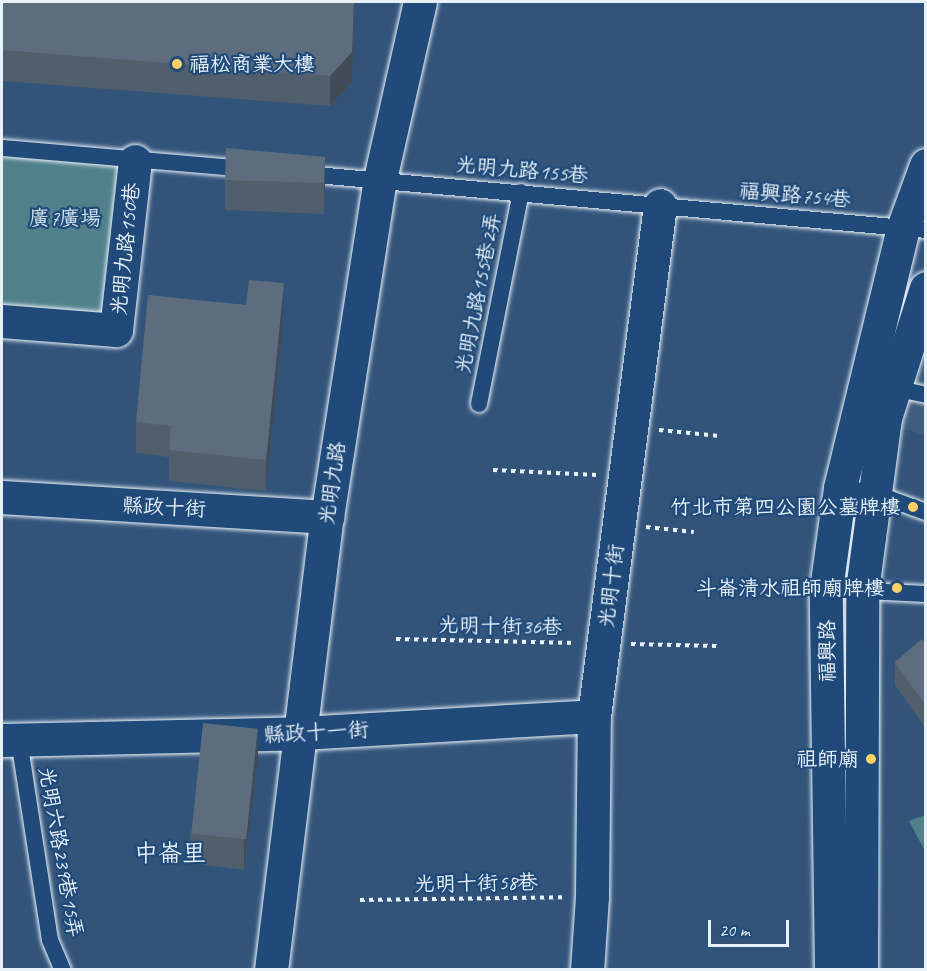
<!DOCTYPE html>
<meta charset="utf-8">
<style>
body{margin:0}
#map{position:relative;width:927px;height:971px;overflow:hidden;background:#32547b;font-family:Caveat,"LXGW WenKai TC",sans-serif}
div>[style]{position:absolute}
.built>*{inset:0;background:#3f5c7c}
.green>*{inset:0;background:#50808a}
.path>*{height:4px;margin-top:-2px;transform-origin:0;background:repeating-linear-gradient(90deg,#e8f1f8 0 4.5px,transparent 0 9px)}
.roads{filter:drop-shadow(0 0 2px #e8f1f8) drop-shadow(0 0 2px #e8f1f8)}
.service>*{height:16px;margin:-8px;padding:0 8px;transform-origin:8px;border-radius:8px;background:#1f4a7a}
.minor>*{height:33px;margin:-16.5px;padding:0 16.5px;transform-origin:16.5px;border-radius:16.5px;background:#1f4a7a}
.tertiary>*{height:33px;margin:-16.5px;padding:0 16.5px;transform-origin:16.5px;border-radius:16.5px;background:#1f4a7a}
.wall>*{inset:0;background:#515e6c}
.shaded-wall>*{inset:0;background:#424c58}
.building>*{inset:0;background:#5e6d7e;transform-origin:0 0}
.dots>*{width:16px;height:16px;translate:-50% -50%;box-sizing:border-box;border:3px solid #1f4a7a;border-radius:50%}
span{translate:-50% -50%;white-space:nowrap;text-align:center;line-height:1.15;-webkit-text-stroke:4.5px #1f4a7a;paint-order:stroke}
.poi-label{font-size:21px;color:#e8f1f8}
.left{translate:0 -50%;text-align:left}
.right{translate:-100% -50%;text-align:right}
.street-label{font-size:21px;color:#e8f1f8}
.park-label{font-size:21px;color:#d1e0e8}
.quarter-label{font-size:24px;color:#e8f1f8}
.frame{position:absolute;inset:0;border:3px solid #e8f1f8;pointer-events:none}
.scale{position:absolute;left:708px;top:920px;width:81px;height:27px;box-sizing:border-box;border:3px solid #e8f1f8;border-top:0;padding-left:8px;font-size:18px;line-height:21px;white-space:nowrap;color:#e8f1f8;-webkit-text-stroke:4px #1f4a7a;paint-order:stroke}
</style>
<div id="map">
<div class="built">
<i style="clip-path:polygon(925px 356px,925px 435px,900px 428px)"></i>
</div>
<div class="green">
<i style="clip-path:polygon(2px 148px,135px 161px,116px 330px,2px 321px)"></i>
<i style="clip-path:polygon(925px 815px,925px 851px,909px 821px)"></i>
</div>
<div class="path">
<i style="left:659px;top:430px;width:61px;rotate:5.6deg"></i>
<i style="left:493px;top:470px;width:104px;rotate:2.8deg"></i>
<i style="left:646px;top:527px;width:48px;rotate:5.9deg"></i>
<i style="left:396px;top:639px;width:180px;rotate:1.3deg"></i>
<i style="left:631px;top:644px;width:86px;rotate:1.3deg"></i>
<i style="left:360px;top:900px;width:204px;rotate:-0.8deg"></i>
</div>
<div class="roads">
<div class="service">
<i style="left:2px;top:148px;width:245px;rotate:4.9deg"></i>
<i style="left:305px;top:174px;width:624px;rotate:5.15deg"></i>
<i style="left:894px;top:388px;width:33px;rotate:12deg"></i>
<i style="left:479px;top:404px;width:216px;rotate:-78.8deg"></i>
<i style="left:840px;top:488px;width:34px;rotate:8deg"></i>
<i style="left:874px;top:493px;width:55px;rotate:20.1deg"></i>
<i style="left:826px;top:589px;width:100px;rotate:2.9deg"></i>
<i style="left:19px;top:740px;width:202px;rotate:81.2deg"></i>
<i style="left:50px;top:940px;width:33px;rotate:67deg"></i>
</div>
<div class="minor">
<i style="left:2px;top:321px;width:114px;rotate:4.5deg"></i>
<i style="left:116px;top:330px;width:170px;rotate:-83.6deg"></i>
<i style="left:2px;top:497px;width:326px;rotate:3.5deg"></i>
<i style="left:2px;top:740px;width:299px;rotate:-1.3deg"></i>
<i style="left:301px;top:733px;width:293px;rotate:-3.3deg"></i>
<i style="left:271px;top:970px;width:456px;rotate:-83deg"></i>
<i style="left:327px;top:517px;width:342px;rotate:-81.1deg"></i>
<i style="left:380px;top:179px;width:181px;rotate:-77.3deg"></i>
<i style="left:587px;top:970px;width:74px;rotate:-86.1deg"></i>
<i style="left:592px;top:896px;width:180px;rotate:-89.4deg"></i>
<i style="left:594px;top:716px;width:515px;rotate:-82.64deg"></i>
</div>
<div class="tertiary">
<i style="left:831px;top:970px;width:381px;rotate:-90.8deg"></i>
<i style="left:826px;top:589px;width:102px;rotate:-82.1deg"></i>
<i style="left:840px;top:488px;width:268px;rotate:-76.4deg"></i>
<i style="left:903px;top:228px;width:67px;rotate:-69.9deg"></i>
<i style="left:861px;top:970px;width:380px;rotate:-89.8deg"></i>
<i style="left:862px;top:590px;width:174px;rotate:-82.4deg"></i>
<i style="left:885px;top:418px;width:136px;rotate:-72.5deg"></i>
</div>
</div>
<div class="wall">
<i style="clip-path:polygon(2px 2px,355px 2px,352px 83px,330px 106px,2px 81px)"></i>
<i style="clip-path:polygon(325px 157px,324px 214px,225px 210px,225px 180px)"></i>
<i style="clip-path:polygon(284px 314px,266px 491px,169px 481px,169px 457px,136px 453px,136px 422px)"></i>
<i style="clip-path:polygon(926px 645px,926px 729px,895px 685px,895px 662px)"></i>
<i style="clip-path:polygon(258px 759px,244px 870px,190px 863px,190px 833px)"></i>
</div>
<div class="shaded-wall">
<i style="clip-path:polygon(354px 2px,355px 2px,352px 83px,330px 106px,330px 76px)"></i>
<i style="clip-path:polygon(325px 157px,325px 187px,324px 214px,324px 183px)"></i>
<i style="clip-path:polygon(284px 283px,284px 314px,266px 491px,266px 460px)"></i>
<i style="clip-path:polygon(258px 729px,258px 759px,244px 870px,244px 840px)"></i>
</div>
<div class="building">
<i style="clip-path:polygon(2px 2px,354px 2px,352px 52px,330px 76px,2px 50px)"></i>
<i style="clip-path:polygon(226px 148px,325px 157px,324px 183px,225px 180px)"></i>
<i style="clip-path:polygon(249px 280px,284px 283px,266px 460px,169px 450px,171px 426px,136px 422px,148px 295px,246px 305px)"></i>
<i style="clip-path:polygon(922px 639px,926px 645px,926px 706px,895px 662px)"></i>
<i style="left:203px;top:723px;width:55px;height:111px;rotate:6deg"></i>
</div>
<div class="dots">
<i style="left:177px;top:64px;background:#ffd166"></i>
<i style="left:913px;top:507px;background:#ffd166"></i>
<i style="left:897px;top:588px;background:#ffd166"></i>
<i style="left:871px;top:759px;background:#ffd166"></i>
</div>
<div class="poi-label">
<span class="left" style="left:189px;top:64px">福松商業大樓</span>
<span class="right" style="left:901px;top:507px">竹北市第四公園公墓牌樓</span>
<span class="right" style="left:885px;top:588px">斗崙清水祖師廟牌樓</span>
<span class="right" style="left:859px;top:759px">祖師廟</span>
</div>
<div class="street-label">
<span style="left:522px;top:170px;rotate:5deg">光明九路155巷</span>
<span style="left:795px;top:195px;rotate:5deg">福興路754巷</span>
<span style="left:125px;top:249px;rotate:-84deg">光明九路150巷</span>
<span style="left:478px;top:293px;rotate:-79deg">光明九路155巷2弄</span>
<span style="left:332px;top:483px;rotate:-82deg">光明九路</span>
<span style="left:164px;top:507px;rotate:3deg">縣政十街</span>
<span style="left:611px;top:586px;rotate:-83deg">光明十街</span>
<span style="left:500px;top:626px;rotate:1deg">光明十街36巷</span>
<span style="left:827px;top:651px;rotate:-90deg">福興路</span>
<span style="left:316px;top:732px;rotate:-3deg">縣政十一街</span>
<span style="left:61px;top:852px;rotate:80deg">光明六路239巷15弄</span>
<span style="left:476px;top:883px;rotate:-1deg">光明十街58巷</span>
</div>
<div class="park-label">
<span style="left:65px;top:218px">廣7廣場</span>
</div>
<div class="quarter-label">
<span style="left:170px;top:854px">中崙里</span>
</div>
<div class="frame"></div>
<div class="scale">20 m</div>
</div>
